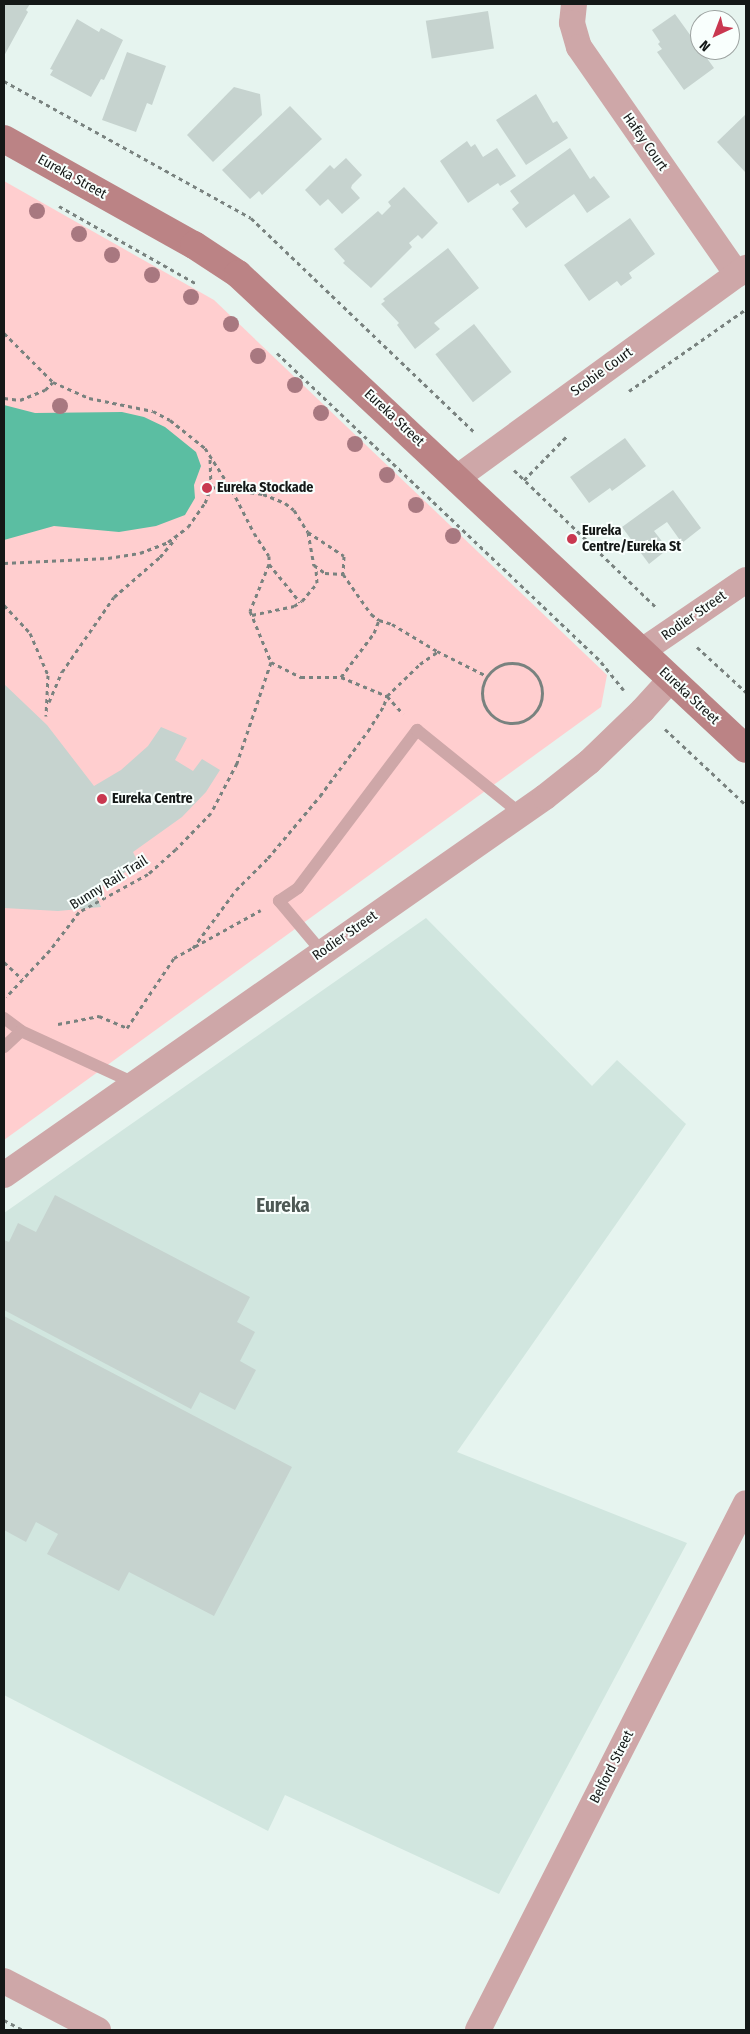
<!DOCTYPE html>
<style>
body{margin:0}
#map{position:relative;width:750px;height:2034px;overflow:hidden;background:#e6f4ef;font-family:"Fira Sans Condensed",sans-serif}
div>[style]{position:absolute}
.built>*{inset:0;background:#d1e6df}
.green>*{inset:0;background:#ffcecf}
.water>*{inset:0;background:#5bbea2}
.building>*{inset:0;background:#c6d3cf;transform-origin:0 0}
.path>*{height:3px;margin-top:-1.5px;transform-origin:0;background:repeating-linear-gradient(90deg,#79827f 0 4px,transparent 0 8px)}
.path>.ring{margin:-1.5px;padding:0;box-sizing:content-box;background:none;border:3px solid #79827f;border-radius:50%}
.lane>*{height:12px;margin:-6px;padding:0 6px;transform-origin:6px;border-radius:6px;background:#cea7a8}
.street>*{height:26px;margin:-13px;padding:0 13px;transform-origin:13px;border-radius:13px;background:#cea7a8}
.secondary>*{height:28px;margin:-14px;padding:0 14px;transform-origin:14px;border-radius:14px;background:#bb8385}
.trees>*{width:16px;height:16px;margin:-8px;border-radius:50%;background:#a87880}
.dots>*{width:14px;height:14px;translate:-50% -50%;box-sizing:border-box;border:2px solid #f9fffd;border-radius:50%}
span{translate:-50% -50%;white-space:nowrap;text-align:center;line-height:1.15;-webkit-text-stroke:4px #f9fffd;paint-order:stroke}
.street-label{font-size:14px;color:#141817}
.poi-label{font-size:14px;color:#141817;font-weight:700}
.left{translate:0 -50%;text-align:left}
.district-label{font-size:19px;color:#4d5854;font-weight:700}
.frame{position:absolute;inset:0;border:5px solid #141817;pointer-events:none}
.north{position:absolute;left:690px;top:10px;width:50px;height:50px;box-sizing:border-box;background:#f9fffd;border:1px solid #9da3a1;border-radius:50%;rotate:223deg;font-size:14px;font-weight:700;line-height:20px;text-align:center;color:#141817}
.north::after{content:'';display:block;margin:auto;width:18px;height:22px;background:#c93850;clip-path:polygon(50% 0,100% 100%,50% 72%,0 100%)}
</style>
<div id="map">
<div class="built">
<i style="clip-path:polygon(426px 918px,592px 1086px,617px 1060px,686px 1124px,457px 1452px,687px 1543px,499px 1894px,285px 1795px,268px 1831px,4px 1695px,4px 1213px)"></i>
</div>
<div class="green">
<i style="clip-path:polygon(4px 181px,214px 300px,607px 675px,601px 707px,4px 1140px)"></i>
</div>
<div class="water">
<i style="clip-path:polygon(4px 405px,35px 413px,122px 412px,144px 417px,165px 427px,196px 452px,201px 466px,194px 485px,195px 498px,185px 515px,156px 526px,119px 532px,54px 526px,4px 540px)"></i>
</div>
<div class="building">
<i style="clip-path:polygon(4px 4px,30px 4px,26px 10px,28px 12px,4px 56px)"></i>
<i style="left:488px;top:11px;width:38px;height:63px;rotate:81deg"></i>
<i style="clip-path:polygon(675px 14px,714px 68px,684px 90px,657px 52px,662px 49px,658px 44px,660px 42px,652px 30px)"></i>
<i style="clip-path:polygon(77px 19px,99px 32px,101px 28px,123px 40px,104px 80px,101px 79px,91px 97px,50px 75px,53px 70px,50px 69px)"></i>
<i style="clip-path:polygon(127px 52px,166px 66px,152px 105px,147px 103px,136px 132px,102px 120px)"></i>
<i style="clip-path:polygon(234px 87px,260px 94px,262px 115px,213px 162px,187px 135px)"></i>
<i style="clip-path:polygon(536px 94px,553px 123px,557px 121px,568px 138px,526px 165px,496px 120px)"></i>
<i style="clip-path:polygon(290px 106px,322px 139px,262px 195px,259px 191px,250px 199px,222px 170px)"></i>
<i style="clip-path:polygon(746px 114px,746px 173px,717px 142px)"></i>
<i style="clip-path:polygon(467px 141px,471px 147px,475px 144px,483px 157px,497px 148px,516px 176px,500px 186px,498px 183px,468px 203px,440px 161px)"></i>
<i style="clip-path:polygon(570px 148px,590px 179px,594px 176px,610px 197px,587px 213px,574px 194px,526px 228px,512px 209px,519px 203px,510px 191px)"></i>
<i style="clip-path:polygon(346px 158px,362px 175px,352px 185px,351px 188px,360px 198px,342px 214px,328px 199px,320px 206px,305px 190px,330px 165px,334px 169px)"></i>
<i style="clip-path:polygon(404px 187px,438px 223px,422px 239px,418px 235px,409px 243px,412px 247px,371px 288px,343px 263px,345px 261px,334px 249px,378px 211px,382px 215px,391px 206px,388px 202px)"></i>
<i style="clip-path:polygon(630px 218px,655px 254px,629px 273px,632px 278px,621px 286px,617px 281px,589px 301px,564px 265px)"></i>
<i style="clip-path:polygon(448px 248px,479px 288px,434px 323px,440px 329px,415px 349px,397px 325px,399px 323px,381px 304px,385px 301px,383px 299px)"></i>
<i style="left:474px;top:324px;width:61px;height:49px;rotate:52deg"></i>
<i style="clip-path:polygon(625px 438px,646px 466px,612px 491px,610px 488px,589px 503px,570px 477px)"></i>
<i style="clip-path:polygon(673px 490px,701px 528px,682px 543px,667px 522px,654px 531px,668px 549px,649px 564px,622px 527px)"></i>
<i style="clip-path:polygon(4px 684px,47px 725px,94px 786px,121px 770px,148px 746px,161px 727px,187px 738px,175px 760px,193px 771px,202px 759px,220px 770px,206px 792px,182px 817px,133px 852px,139px 864px,94px 891px,101px 907px,58px 911px,4px 908px)"></i>
<i style="clip-path:polygon(55px 1195px,250px 1297px,237px 1322px,255px 1332px,240px 1361px,256px 1370px,235px 1410px,200px 1392px,191px 1409px,4px 1310px,4px 1240px,9px 1242px,18px 1223px,36px 1232px)"></i>
<i style="clip-path:polygon(4px 1316px,292px 1467px,214px 1616px,129px 1572px,119px 1591px,47px 1554px,58px 1534px,36px 1522px,26px 1542px,4px 1530px)"></i>
</div>
<div class="path">
<i style="left:4px;top:81px;width:282px;rotate:29deg"></i>
<i style="left:251px;top:218px;width:308px;rotate:43.8deg"></i>
<i style="left:59px;top:206px;width:159px;rotate:29.5deg"></i>
<i style="left:4px;top:333px;width:69px;rotate:45deg"></i>
<i style="left:53px;top:382px;width:39px;rotate:24deg"></i>
<i style="left:89px;top:398px;width:65px;rotate:11.5deg"></i>
<i style="left:153px;top:411px;width:19px;rotate:28deg"></i>
<i style="left:170px;top:420px;width:45px;rotate:38.7deg"></i>
<i style="left:205px;top:448px;width:50px;rotate:57.3deg"></i>
<i style="left:232px;top:490px;width:48px;rotate:62.9deg"></i>
<i style="left:254px;top:533px;width:27px;rotate:57deg"></i>
<i style="left:269px;top:556px;width:8px;rotate:90deg"></i>
<i style="left:269px;top:564px;width:51px;rotate:112deg"></i>
<i style="left:250px;top:611px;width:55px;rotate:67.6deg"></i>
<i style="left:271px;top:662px;width:107px;rotate:108.6deg"></i>
<i style="left:237px;top:763px;width:56px;rotate:117.5deg"></i>
<i style="left:211px;top:813px;width:50px;rotate:134.2deg"></i>
<i style="left:176px;top:849px;width:38px;rotate:138deg"></i>
<i style="left:148px;top:874px;width:79px;rotate:151.2deg"></i>
<i style="left:79px;top:912px;width:48px;rotate:127.3deg"></i>
<i style="left:50px;top:950px;width:64px;rotate:133.1deg"></i>
<i style="left:277px;top:353px;width:448px;rotate:43.6deg"></i>
<i style="left:601px;top:662px;width:36px;rotate:51deg"></i>
<i style="left:629px;top:391px;width:143px;rotate:-35deg"></i>
<i style="left:4px;top:398px;width:16px;rotate:7deg"></i>
<i style="left:20px;top:400px;width:27px;rotate:-22deg"></i>
<i style="left:45px;top:390px;width:11px;rotate:-45deg"></i>
<i style="left:514px;top:470px;width:199px;rotate:44deg"></i>
<i style="left:524px;top:480px;width:62px;rotate:-45.7deg"></i>
<i style="left:211px;top:487px;width:52px;rotate:7.7deg"></i>
<i style="left:263px;top:494px;width:24px;rotate:22deg"></i>
<i style="left:285px;top:503px;width:11px;rotate:38deg"></i>
<i style="left:294px;top:510px;width:26px;rotate:58deg"></i>
<i style="left:308px;top:532px;width:43px;rotate:33.7deg"></i>
<i style="left:344px;top:556px;width:18px;rotate:93deg"></i>
<i style="left:343px;top:574px;width:49px;rotate:55deg"></i>
<i style="left:371px;top:614px;width:10px;rotate:37deg"></i>
<i style="left:379px;top:620px;width:14px;rotate:17deg"></i>
<i style="left:392px;top:624px;width:52px;rotate:31deg"></i>
<i style="left:437px;top:651px;width:56px;rotate:26.6deg"></i>
<i style="left:308px;top:532px;width:34px;rotate:80deg"></i>
<i style="left:314px;top:565px;width:14px;rotate:36deg"></i>
<i style="left:325px;top:573px;width:18px;rotate:3deg"></i>
<i style="left:4px;top:563px;width:104px;rotate:-2.8deg"></i>
<i style="left:108px;top:558px;width:32px;rotate:-9deg"></i>
<i style="left:140px;top:553px;width:30px;rotate:-21deg"></i>
<i style="left:168px;top:542px;width:25px;rotate:-37deg"></i>
<i style="left:188px;top:527px;width:29px;rotate:-55deg"></i>
<i style="left:205px;top:503px;width:17px;rotate:-69deg"></i>
<i style="left:211px;top:487px;width:29px;rotate:-92deg"></i>
<i style="left:269px;top:564px;width:49px;rotate:50.8deg"></i>
<i style="left:4px;top:605px;width:38px;rotate:47deg"></i>
<i style="left:30px;top:633px;width:46px;rotate:66.8deg"></i>
<i style="left:48px;top:675px;width:41px;rotate:92.8deg"></i>
<i style="left:252px;top:615px;width:43px;rotate:-12.1deg"></i>
<i style="left:294px;top:606px;width:9px;rotate:-32deg"></i>
<i style="left:302px;top:601px;width:23px;rotate:-50deg"></i>
<i style="left:317px;top:583px;width:16px;rotate:-94deg"></i>
<i style="left:697px;top:647px;width:67px;rotate:42.6deg"></i>
<i style="left:271px;top:662px;width:34px;rotate:27deg"></i>
<i style="left:301px;top:677px;width:40px"></i>
<i style="left:341px;top:677px;width:50px;rotate:22.4deg"></i>
<i style="left:387px;top:696px;width:46px;rotate:-44.1deg"></i>
<i style="left:420px;top:664px;width:21px;rotate:-35deg"></i>
<i class="ring" style="left:482px;top:663px;width:57px;height:57px"></i>
<i style="left:341px;top:677px;width:55px;rotate:-53.1deg"></i>
<i style="left:374px;top:633px;width:14px;rotate:-69deg"></i>
<i style="left:387px;top:696px;width:24px;rotate:48deg"></i>
<i style="left:49px;top:702px;width:33px;rotate:-67deg"></i>
<i style="left:62px;top:672px;width:91px;rotate:-55.3deg"></i>
<i style="left:114px;top:597px;width:61px;rotate:-41deg"></i>
<i style="left:160px;top:557px;width:25px;rotate:-50deg"></i>
<i style="left:665px;top:729px;width:111px;rotate:43.2deg"></i>
<i style="left:193px;top:948px;width:72px;rotate:-53.4deg"></i>
<i style="left:236px;top:890px;width:45px;rotate:-45deg"></i>
<i style="left:268px;top:858px;width:81px;rotate:-50deg"></i>
<i style="left:320px;top:796px;width:81px;rotate:-53.6deg"></i>
<i style="left:368px;top:731px;width:31px;rotate:-58deg"></i>
<i style="left:384px;top:705px;width:9px;rotate:-72deg"></i>
<i style="left:4px;top:962px;width:25px;rotate:43deg"></i>
<i style="left:58px;top:1024px;width:42px;rotate:-11deg"></i>
<i style="left:99px;top:1016px;width:30px;rotate:23deg"></i>
<i style="left:127px;top:1028px;width:84px;rotate:-56.1deg"></i>
<i style="left:174px;top:958px;width:99px;rotate:-28.9deg"></i>
<i style="left:4px;top:2020px;width:21px;rotate:28deg"></i>
</div>
<div class="lane">
<i style="left:322px;top:952px;width:67px;rotate:-130.1deg"></i>
<i style="left:279px;top:901px;width:23px;rotate:-34deg"></i>
<i style="left:298px;top:888px;width:198px;rotate:-53deg"></i>
<i style="left:417px;top:730px;width:132px;rotate:38.9deg"></i>
<i style="left:4px;top:1018px;width:21px;rotate:37deg"></i>
<i style="left:4px;top:1047px;width:23px;rotate:-43deg"></i>
<i style="left:21px;top:1031px;width:127px;rotate:24.7deg"></i>
</div>
<div class="street">
<i style="left:574px;top:4px;width:19px;rotate:96deg"></i>
<i style="left:572px;top:23px;width:25px;rotate:74deg"></i>
<i style="left:579px;top:47px;width:277px;rotate:55.2deg"></i>
<i style="left:458px;top:477px;width:356px;rotate:-36deg"></i>
<i style="left:642px;top:651px;width:126px;rotate:-34.3deg"></i>
<i style="left:4px;top:1175px;width:660px;rotate:-34.94deg"></i>
<i style="left:545px;top:797px;width:56px;rotate:-38.5deg"></i>
<i style="left:589px;top:762px;width:74px;rotate:-43.9deg"></i>
<i style="left:642px;top:711px;width:43px;rotate:-47.8deg"></i>
<i style="left:4px;top:1981px;width:106px;rotate:27.5deg"></i>
<i style="left:478px;top:2030px;width:591px;rotate:-63.04deg"></i>
</div>
<div class="secondary">
<i style="left:4px;top:139px;width:218px;rotate:29.2deg"></i>
<i style="left:194px;top:245px;width:53px;rotate:33.4deg"></i>
<i style="left:238px;top:274px;width:695px;rotate:43.08deg"></i>
</div>
<div class="trees">
<i style="left:37px;top:211px"></i>
<i style="left:79px;top:234px"></i>
<i style="left:112px;top:255px"></i>
<i style="left:152px;top:275px"></i>
<i style="left:191px;top:297px"></i>
<i style="left:231px;top:324px"></i>
<i style="left:258px;top:356px"></i>
<i style="left:295px;top:385px"></i>
<i style="left:60px;top:406px"></i>
<i style="left:321px;top:413px"></i>
<i style="left:355px;top:444px"></i>
<i style="left:387px;top:475px"></i>
<i style="left:416px;top:505px"></i>
<i style="left:453px;top:536px"></i>
</div>
<div class="dots">
<i style="left:207px;top:488px;background:#c93850"></i>
<i style="left:572px;top:539px;background:#c93850"></i>
<i style="left:102px;top:799px;background:#c93850"></i>
</div>
<div class="street-label">
<span style="left:645px;top:142px;rotate:55deg">Hafey Court</span>
<span style="left:72px;top:177px;rotate:29deg">Eureka Street</span>
<span style="left:602px;top:372px;rotate:-36deg">Scobie Court</span>
<span style="left:394px;top:418px;rotate:43deg">Eureka Street</span>
<span style="left:694px;top:616px;rotate:-35deg">Rodier Street</span>
<span style="left:689px;top:696px;rotate:43deg">Eureka Street</span>
<span style="left:109px;top:883px;rotate:-32deg">Bunny Rail Trail</span>
<span style="left:345px;top:936px;rotate:-35deg">Rodier Street</span>
<span style="left:612px;top:1767px;rotate:-63deg">Belford Street</span>
</div>
<div class="poi-label">
<span class="left" style="left:217px;top:488px">Eureka Stockade</span>
<span class="left" style="left:582px;top:539px">Eureka<br>Centre/Eureka St</span>
<span class="left" style="left:112px;top:799px">Eureka Centre</span>
</div>
<div class="district-label">
<span style="left:283px;top:1206px">Eureka</span>
</div>
<div class="frame"></div>
<div class="north">N</div>
</div>
